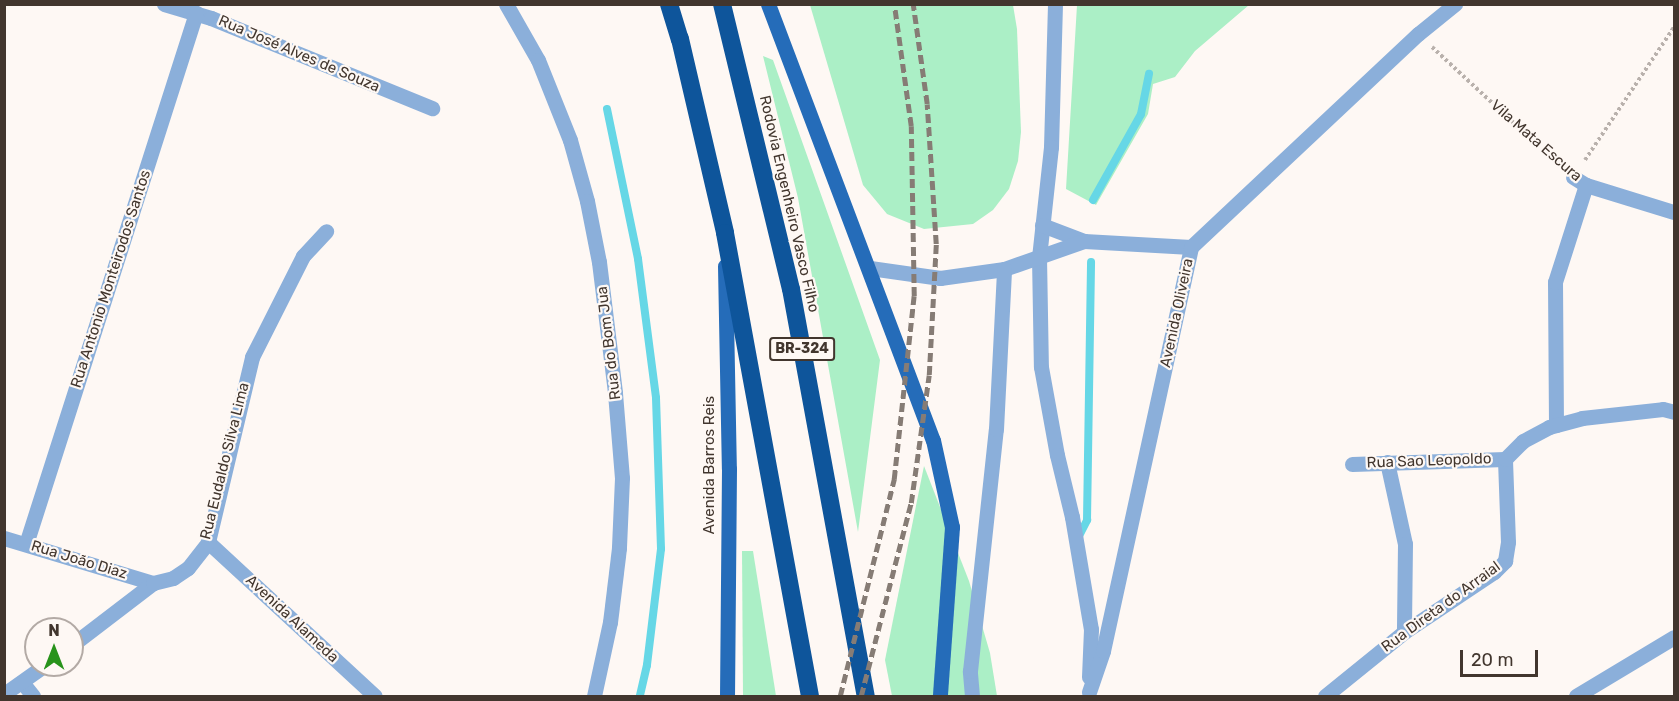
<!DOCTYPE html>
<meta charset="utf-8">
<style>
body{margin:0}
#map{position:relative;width:1679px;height:701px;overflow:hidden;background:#fef8f4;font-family:Rubik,sans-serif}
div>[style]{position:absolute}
.green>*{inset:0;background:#abefc6}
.stream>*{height:8px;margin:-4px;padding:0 4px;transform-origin:4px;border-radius:4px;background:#66d7e6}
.path>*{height:4px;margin-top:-2px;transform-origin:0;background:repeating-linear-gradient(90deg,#b9b1ac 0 3px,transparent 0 6px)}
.minor>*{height:15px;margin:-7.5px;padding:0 7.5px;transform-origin:7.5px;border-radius:7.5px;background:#8bafda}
.major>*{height:15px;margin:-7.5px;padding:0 7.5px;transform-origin:7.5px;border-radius:7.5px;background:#256cb9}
.highway>*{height:18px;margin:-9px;padding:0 9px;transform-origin:9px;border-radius:9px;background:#0e559b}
.rail>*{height:4.5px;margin-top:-2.25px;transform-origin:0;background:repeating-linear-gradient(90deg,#867c75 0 9px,transparent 0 13.5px)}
span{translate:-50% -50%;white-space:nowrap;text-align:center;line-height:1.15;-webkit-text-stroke:4.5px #fef8f4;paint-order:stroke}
.shield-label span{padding:2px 4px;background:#fef8f4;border:2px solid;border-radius:4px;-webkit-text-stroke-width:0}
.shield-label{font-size:14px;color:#42362e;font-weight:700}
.street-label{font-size:15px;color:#42362e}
.frame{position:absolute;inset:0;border:6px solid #42362e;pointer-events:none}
.north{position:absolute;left:24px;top:617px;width:60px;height:60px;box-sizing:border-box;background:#fef8f4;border:2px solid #b3aaa5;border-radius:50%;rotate:0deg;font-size:16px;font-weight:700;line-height:24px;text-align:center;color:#42362e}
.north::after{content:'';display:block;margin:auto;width:21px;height:27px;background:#28931b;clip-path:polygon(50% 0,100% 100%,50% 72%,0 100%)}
.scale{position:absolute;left:1460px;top:650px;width:78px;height:27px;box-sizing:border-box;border:3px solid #42362e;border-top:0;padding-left:8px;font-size:18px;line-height:21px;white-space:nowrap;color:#42362e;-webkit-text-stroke:4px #fef8f4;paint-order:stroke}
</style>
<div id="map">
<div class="green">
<i style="clip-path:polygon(810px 5px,1013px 5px,1017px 29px,1021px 132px,1018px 161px,1009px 189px,993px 210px,973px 224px,924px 229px,887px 214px,863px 185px)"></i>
<i style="clip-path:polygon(1077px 5px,1249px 5px,1195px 51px,1175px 77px,1153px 84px,1148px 114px,1096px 205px,1066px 189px)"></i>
<i style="clip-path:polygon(763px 56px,773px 60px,880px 360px,858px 532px,798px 198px)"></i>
<i style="clip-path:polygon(924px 466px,969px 581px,990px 653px,997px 696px,892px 696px,885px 660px)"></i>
<i style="clip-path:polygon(742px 551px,753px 551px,776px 696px,743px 696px)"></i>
</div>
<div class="stream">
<i style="left:607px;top:109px;width:153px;rotate:78.3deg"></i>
<i style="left:638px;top:259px;width:140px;rotate:82.6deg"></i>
<i style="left:656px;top:398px;width:151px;rotate:88.1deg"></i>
<i style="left:661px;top:549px;width:117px;rotate:96.9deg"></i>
<i style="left:647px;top:665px;width:32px;rotate:103deg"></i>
<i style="left:1093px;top:200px;width:98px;rotate:-60.8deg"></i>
<i style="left:1141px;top:114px;width:41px;rotate:-78.7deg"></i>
<i style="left:1079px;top:536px;width:18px;rotate:-63deg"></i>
<i style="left:1087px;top:520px;width:258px;rotate:-89.1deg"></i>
</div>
<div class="path">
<i style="left:1432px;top:47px;width:172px;rotate:42.9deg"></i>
<i style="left:1585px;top:160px;width:160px;rotate:-56.2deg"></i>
</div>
<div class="minor">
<i style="left:164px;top:4px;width:49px;rotate:16.6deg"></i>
<i style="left:211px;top:18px;width:239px;rotate:22.2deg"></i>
<i style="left:506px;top:4px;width:64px;rotate:60.3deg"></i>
<i style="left:538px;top:60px;width:86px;rotate:68.2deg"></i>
<i style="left:570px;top:140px;width:63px;rotate:74.4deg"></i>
<i style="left:587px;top:201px;width:62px;rotate:78.9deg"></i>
<i style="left:599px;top:262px;width:132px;rotate:83deg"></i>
<i style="left:615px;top:393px;width:85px;rotate:85.3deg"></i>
<i style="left:622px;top:478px;width:70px;rotate:92.5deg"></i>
<i style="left:619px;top:548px;width:75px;rotate:96.9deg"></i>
<i style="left:610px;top:622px;width:76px;rotate:102.2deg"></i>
<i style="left:1055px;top:4px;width:143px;rotate:91.6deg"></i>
<i style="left:1051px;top:147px;width:111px;rotate:96.2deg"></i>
<i style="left:1039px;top:257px;width:110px;rotate:89deg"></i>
<i style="left:1041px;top:367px;width:89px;rotate:79.7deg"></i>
<i style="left:1057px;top:455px;width:64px;rotate:76.4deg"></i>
<i style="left:1072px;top:517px;width:114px;rotate:80.4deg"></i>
<i style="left:1091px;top:629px;width:48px;rotate:92.4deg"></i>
<i style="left:1573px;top:177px;width:15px;rotate:32deg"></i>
<i style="left:1586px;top:185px;width:92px;rotate:17.1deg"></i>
<i style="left:1042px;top:225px;width:45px;rotate:20.9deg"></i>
<i style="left:1084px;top:241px;width:107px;rotate:3.2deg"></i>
<i style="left:870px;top:268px;width:71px;rotate:8.1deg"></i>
<i style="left:940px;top:278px;width:65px;rotate:-8deg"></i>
<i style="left:1004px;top:269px;width:85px;rotate:-19.3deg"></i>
<i style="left:1556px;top:425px;width:143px;rotate:-90.4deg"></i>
<i style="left:1555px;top:282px;width:102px;rotate:-72.3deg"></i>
<i style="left:1387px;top:462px;width:84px;rotate:77.6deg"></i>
<i style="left:1405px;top:544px;width:88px;rotate:90.7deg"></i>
<i style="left:1352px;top:464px;width:153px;rotate:-1.9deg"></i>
<i style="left:4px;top:538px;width:156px;rotate:16.8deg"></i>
<i style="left:208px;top:542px;width:227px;rotate:42.7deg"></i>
<i style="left:26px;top:544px;width:558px;rotate:-72.25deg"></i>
<i style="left:72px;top:645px;width:102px;rotate:-37.4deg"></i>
<i style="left:153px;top:583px;width:21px;rotate:-14deg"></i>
<i style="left:173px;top:578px;width:18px;rotate:-34deg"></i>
<i style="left:188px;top:568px;width:33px;rotate:-52deg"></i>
<i style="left:208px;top:542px;width:190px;rotate:-76.6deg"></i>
<i style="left:252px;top:357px;width:113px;rotate:-63.2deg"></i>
<i style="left:303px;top:256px;width:34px;rotate:-47deg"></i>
<i style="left:22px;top:682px;width:18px;rotate:52deg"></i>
<i style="left:1089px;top:692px;width:43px;rotate:-71.1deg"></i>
<i style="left:1103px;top:651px;width:413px;rotate:-77.7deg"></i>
<i style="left:1191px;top:247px;width:311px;rotate:-43.2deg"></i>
<i style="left:1418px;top:34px;width:48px;rotate:-39deg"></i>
<i style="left:4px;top:694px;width:50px;rotate:-35.3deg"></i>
<i style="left:972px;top:696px;width:25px;rotate:-95deg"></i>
<i style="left:970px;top:671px;width:243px;rotate:-83.9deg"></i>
<i style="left:996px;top:429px;width:160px;rotate:-87.1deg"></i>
<i style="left:1325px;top:696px;width:102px;rotate:-39deg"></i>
<i style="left:1404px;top:632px;width:108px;rotate:-33.7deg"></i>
<i style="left:1494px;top:572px;width:16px;rotate:-45deg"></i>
<i style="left:1505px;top:561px;width:19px;rotate:-81deg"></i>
<i style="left:1508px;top:542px;width:83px;rotate:-92.1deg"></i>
<i style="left:1505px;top:459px;width:25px;rotate:-45deg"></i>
<i style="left:1523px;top:441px;width:30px;rotate:-28deg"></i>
<i style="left:1549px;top:427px;width:34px;rotate:-15deg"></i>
<i style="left:1582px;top:418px;width:81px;rotate:-6.3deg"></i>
<i style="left:1663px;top:409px;width:11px;rotate:15deg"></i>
<i style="left:1576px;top:696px;width:114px;rotate:-31deg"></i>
</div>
<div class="major">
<i style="left:768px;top:4px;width:466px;rotate:69.3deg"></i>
<i style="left:933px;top:440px;width:89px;rotate:77.7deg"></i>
<i style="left:952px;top:527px;width:169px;rotate:94.1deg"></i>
<i style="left:725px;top:266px;width:203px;rotate:88.9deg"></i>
<i style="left:729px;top:469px;width:227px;rotate:90.5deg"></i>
</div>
<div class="highway">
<i style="left:669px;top:4px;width:37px;rotate:73deg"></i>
<i style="left:680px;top:39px;width:199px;rotate:76.9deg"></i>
<i style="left:725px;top:233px;width:471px;rotate:79.6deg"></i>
<i style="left:722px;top:4px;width:293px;rotate:76.4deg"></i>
<i style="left:791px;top:289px;width:414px;rotate:79.6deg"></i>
</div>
<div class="rail">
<i style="left:840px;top:696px;width:224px;rotate:-76deg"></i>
<i style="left:894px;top:479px;width:184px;rotate:-83.8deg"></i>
<i style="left:914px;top:296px;width:170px;rotate:-91deg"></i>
<i style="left:911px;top:126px;width:123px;rotate:-97.9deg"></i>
<i style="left:861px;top:696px;width:199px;rotate:-75.5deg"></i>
<i style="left:911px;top:503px;width:129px;rotate:-82deg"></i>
<i style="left:929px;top:375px;width:131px;rotate:-86.9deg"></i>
<i style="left:936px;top:244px;width:140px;rotate:-93.7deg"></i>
<i style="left:927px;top:104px;width:101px;rotate:-98deg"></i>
</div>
<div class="shield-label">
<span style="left:802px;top:349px">BR-324</span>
</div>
<div class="street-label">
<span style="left:299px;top:54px;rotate:23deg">Rua José Alves de Souza</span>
<span style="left:1536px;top:141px;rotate:41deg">Vila Mata Escura</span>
<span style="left:789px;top:204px;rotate:77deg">Rodovia Engenheiro Vasco Filho</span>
<span style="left:111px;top:279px;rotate:-72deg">Rua Antonio Monteirodos Santos</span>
<span style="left:1177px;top:313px;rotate:-78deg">Avenida Oliveira</span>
<span style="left:609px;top:343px;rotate:-97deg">Rua do Bom Jua</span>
<span style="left:225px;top:461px;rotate:-76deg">Rua Eudaldo Silva Lima</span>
<span style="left:1429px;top:461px;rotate:-2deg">Rua Sao Leopoldo</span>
<span style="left:710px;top:465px;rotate:-90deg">Avenida Barros Reis</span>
<span style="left:79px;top:560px;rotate:17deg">Rua João Diaz</span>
<span style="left:1441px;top:607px;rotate:-36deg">Rua Direta do Arraial</span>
<span style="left:292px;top:619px;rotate:43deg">Avenida Alameda</span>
</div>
<div class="frame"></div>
<div class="north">N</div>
<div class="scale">20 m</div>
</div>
